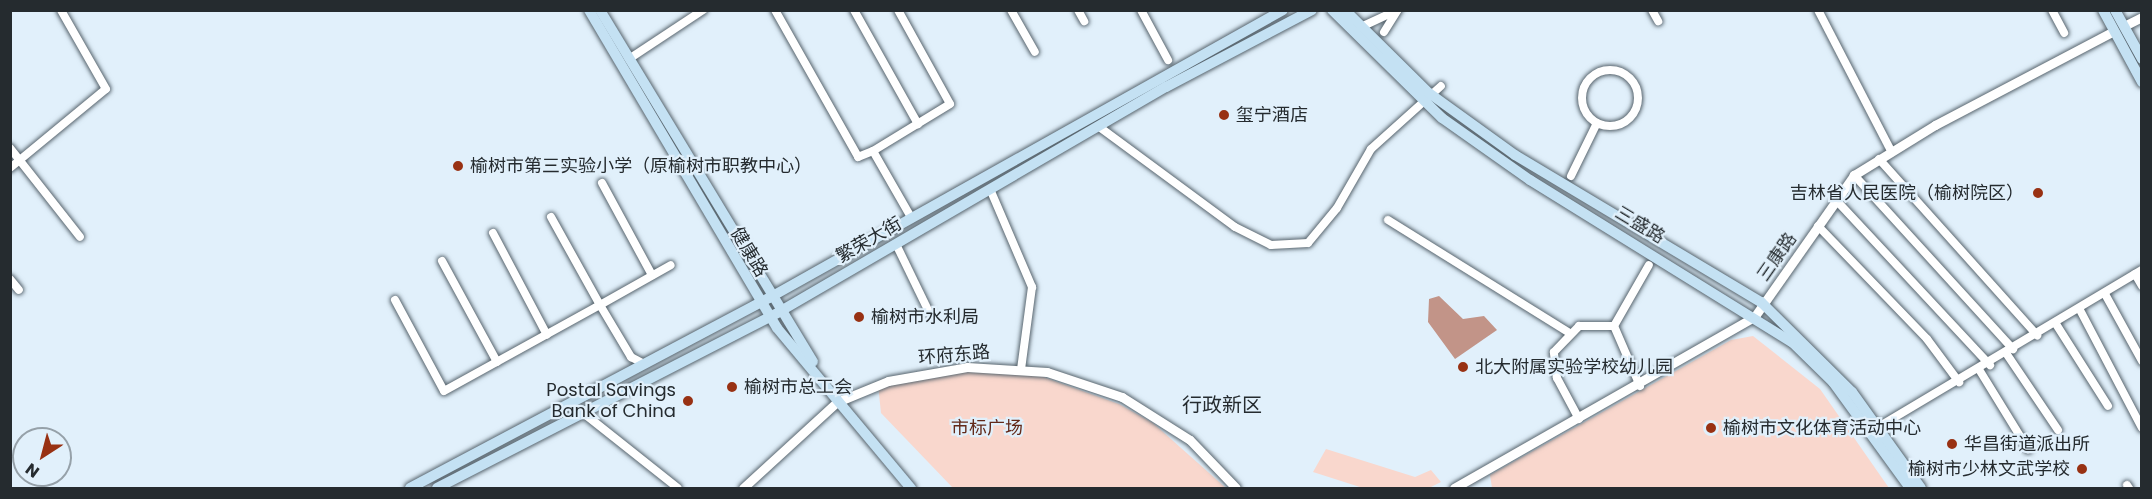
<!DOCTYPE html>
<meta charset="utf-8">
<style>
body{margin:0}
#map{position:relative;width:2152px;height:499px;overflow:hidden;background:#e1f0fb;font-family:Poppins,"Noto Sans SC",sans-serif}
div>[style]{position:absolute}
.green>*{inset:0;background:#f9d7cd}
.water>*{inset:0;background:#c29488}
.roads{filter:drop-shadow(0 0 2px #58656e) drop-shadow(0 0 2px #58656e)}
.minor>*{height:8px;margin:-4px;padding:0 4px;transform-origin:4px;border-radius:4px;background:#fff}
.minor>.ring{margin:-4px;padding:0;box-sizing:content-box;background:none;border:8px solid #fff;border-radius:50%}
.tertiary>*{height:9px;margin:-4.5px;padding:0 4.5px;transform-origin:4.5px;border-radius:4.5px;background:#fff}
.secondary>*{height:10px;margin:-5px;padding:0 5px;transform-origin:5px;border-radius:5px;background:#c4e1f3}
.dots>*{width:16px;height:16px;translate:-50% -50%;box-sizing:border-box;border:3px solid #e1f0fb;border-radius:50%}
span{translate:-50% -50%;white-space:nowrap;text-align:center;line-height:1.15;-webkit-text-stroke:4.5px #e1f0fb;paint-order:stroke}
.poi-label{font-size:18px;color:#252b2f}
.left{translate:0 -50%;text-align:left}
.right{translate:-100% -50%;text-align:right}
.street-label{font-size:18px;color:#252b2f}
.park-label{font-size:18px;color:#622919}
.neighbourhood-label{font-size:20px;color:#252b2f}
.frame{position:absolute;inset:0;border:12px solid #252b2f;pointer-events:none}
.north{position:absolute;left:12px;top:427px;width:60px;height:60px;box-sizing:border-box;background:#e1f0fb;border:2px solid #96a1a9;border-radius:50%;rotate:216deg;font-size:16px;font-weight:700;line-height:24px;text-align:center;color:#252b2f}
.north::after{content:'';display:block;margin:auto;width:21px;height:27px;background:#983113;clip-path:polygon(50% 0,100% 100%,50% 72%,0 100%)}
</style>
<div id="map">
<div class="green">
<i style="clip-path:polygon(1753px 336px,1820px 389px,1889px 488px,1492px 488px,1490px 475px,1731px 340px)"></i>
<i style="clip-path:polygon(1021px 369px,1119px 404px,1153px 423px,1226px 488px,953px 488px,881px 413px,878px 385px,940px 370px)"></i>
<i style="clip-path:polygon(1326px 449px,1415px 477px,1431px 470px,1441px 482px,1429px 488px,1363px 488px,1313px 472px)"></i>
</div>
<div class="water">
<i style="clip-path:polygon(1439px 296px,1463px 319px,1484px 316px,1497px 330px,1455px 359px,1428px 322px,1429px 299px)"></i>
</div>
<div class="roads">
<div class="minor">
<i style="left:775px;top:10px;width:169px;rotate:60.5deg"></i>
<i style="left:858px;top:157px;width:16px;rotate:-22deg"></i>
<i style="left:854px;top:10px;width:131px;rotate:60.7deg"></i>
<i style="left:898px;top:10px;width:107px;rotate:61deg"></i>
<i style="left:950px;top:104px;width:90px;rotate:148.6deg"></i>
<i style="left:873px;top:151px;width:76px;rotate:60.1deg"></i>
<i style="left:1011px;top:10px;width:48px;rotate:60.3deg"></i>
<i style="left:1078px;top:10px;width:13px;rotate:61deg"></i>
<i style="left:1141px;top:10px;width:57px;rotate:61.6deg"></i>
<i style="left:1652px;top:10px;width:13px;rotate:61deg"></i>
<i style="left:1818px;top:10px;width:159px;rotate:62.6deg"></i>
<i style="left:2052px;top:10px;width:26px;rotate:62deg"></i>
<i style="left:1361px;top:27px;width:40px;rotate:-25deg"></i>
<i style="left:1384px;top:32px;width:26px;rotate:-58deg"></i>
<i style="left:629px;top:59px;width:89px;rotate:-33.5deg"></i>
<i class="ring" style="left:1582px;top:70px;width:48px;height:48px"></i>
<i style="left:1098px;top:126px;width:170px;rotate:36.4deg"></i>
<i style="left:1235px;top:227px;width:40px;rotate:26.6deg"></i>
<i style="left:1271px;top:245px;width:37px;rotate:-3deg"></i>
<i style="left:1308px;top:243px;width:45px;rotate:-50.4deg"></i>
<i style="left:1337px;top:208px;width:68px;rotate:-60deg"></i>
<i style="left:1371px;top:149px;width:94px;rotate:-42deg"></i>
<i style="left:10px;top:148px;width:113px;rotate:51.8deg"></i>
<i style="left:1879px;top:159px;width:237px;rotate:48.1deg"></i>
<i style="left:10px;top:168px;width:124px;rotate:-39.5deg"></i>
<i style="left:106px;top:89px;width:91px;rotate:-119.7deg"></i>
<i style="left:1854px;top:175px;width:236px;rotate:47.6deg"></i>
<i style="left:1571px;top:176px;width:59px;rotate:-63.9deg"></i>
<i style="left:602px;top:183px;width:105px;rotate:61.5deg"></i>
<i style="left:990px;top:189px;width:107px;rotate:66.8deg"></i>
<i style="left:1032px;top:287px;width:83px;rotate:97.6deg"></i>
<i style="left:1836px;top:200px;width:226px;rotate:47deg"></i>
<i style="left:551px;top:217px;width:101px;rotate:60.9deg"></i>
<i style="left:600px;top:305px;width:81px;rotate:-29.4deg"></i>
<i style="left:1388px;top:220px;width:212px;rotate:31.9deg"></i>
<i style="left:1818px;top:226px;width:157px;rotate:46deg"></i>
<i style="left:1927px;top:339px;width:54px;rotate:53.3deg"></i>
<i style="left:493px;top:233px;width:115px;rotate:62.1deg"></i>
<i style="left:896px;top:244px;width:76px;rotate:64.1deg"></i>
<i style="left:442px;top:261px;width:115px;rotate:61.4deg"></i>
<i style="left:2135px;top:274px;width:14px;rotate:60deg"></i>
<i style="left:10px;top:279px;width:14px;rotate:51deg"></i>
<i style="left:2105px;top:294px;width:77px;rotate:61.1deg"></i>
<i style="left:395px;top:300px;width:103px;rotate:61.7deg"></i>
<i style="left:444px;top:391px;width:178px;rotate:-28.9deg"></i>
<i style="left:600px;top:305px;width:61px;rotate:59.2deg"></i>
<i style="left:631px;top:357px;width:15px;rotate:28deg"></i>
<i style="left:2080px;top:310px;width:133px;rotate:62.3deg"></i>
<i style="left:2056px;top:324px;width:97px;rotate:57.6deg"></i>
<i style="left:2006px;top:353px;width:93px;rotate:56deg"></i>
<i style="left:1980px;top:371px;width:92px;rotate:58.4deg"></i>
<i style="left:1640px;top:386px;width:65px;rotate:-113.4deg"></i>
<i style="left:1614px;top:326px;width:70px;rotate:-60.2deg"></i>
<i style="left:582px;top:412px;width:122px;rotate:38.4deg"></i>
<i style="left:1579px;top:419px;width:47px;rotate:-118.2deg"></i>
<i style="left:1557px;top:378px;width:26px;rotate:-97deg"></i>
<i style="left:1554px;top:352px;width:36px;rotate:-46deg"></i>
<i style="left:1579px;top:326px;width:35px"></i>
<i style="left:1875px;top:429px;width:311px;rotate:-30.8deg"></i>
<i style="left:2127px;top:485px;width:4px;rotate:56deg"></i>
</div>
<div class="tertiary">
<i style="left:2124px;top:26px;width:20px;rotate:-27deg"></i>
<i style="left:743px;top:488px;width:127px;rotate:-42.5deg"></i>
<i style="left:837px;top:402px;width:55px;rotate:-22.4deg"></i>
<i style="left:888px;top:381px;width:80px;rotate:-10deg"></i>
<i style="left:967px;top:367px;width:80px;rotate:3.6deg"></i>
<i style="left:1047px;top:372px;width:79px;rotate:18.4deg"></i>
<i style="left:1122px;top:397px;width:80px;rotate:32.3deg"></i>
<i style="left:1190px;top:440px;width:66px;rotate:46.2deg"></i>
<i style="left:1454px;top:488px;width:347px;rotate:-29.7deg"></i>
<i style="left:1755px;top:316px;width:172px;rotate:-54.9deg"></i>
<i style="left:1854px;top:175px;width:95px;rotate:-31.7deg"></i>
<i style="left:1935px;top:125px;width:202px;rotate:-27.7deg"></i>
</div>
<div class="secondary">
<i style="left:589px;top:10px;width:369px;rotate:59.4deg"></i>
<i style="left:777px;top:328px;width:209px;rotate:50.1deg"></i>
<i style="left:600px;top:10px;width:411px;rotate:58.8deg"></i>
<i style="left:1332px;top:10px;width:154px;rotate:44.5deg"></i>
<i style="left:1442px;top:118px;width:108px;rotate:35.2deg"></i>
<i style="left:1530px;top:180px;width:309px;rotate:31.8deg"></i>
<i style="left:1793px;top:343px;width:56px;rotate:44.3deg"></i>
<i style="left:1833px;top:382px;width:131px;rotate:54deg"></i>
<i style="left:1345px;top:10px;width:118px;rotate:44.7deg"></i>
<i style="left:1429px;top:93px;width:106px;rotate:35.8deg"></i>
<i style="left:1515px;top:155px;width:287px;rotate:30.9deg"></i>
<i style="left:1761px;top:302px;width:128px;rotate:44.7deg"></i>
<i style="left:1852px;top:392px;width:118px;rotate:54.3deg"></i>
<i style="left:2103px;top:10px;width:82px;rotate:61.6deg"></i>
<i style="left:2115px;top:10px;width:56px;rotate:61.1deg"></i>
<i style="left:410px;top:488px;width:406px;rotate:-27.9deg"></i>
<i style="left:769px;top:298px;width:589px;rotate:-29.26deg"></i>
<i style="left:437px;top:488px;width:385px;rotate:-27.2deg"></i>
<i style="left:779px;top:312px;width:448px;rotate:-30.2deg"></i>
<i style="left:1166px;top:87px;width:165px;rotate:-27.8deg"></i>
</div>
</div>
<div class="dots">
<i style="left:1224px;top:115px;background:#983113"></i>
<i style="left:458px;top:166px;background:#983113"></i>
<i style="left:2038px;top:193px;background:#983113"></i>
<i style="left:859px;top:317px;background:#983113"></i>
<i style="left:1463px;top:367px;background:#983113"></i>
<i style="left:732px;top:387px;background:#983113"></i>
<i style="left:688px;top:401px;background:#983113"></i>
<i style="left:1711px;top:428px;background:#983113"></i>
<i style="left:1952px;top:444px;background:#983113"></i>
<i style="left:2082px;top:469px;background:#983113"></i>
</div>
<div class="poi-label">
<span class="left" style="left:1236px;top:115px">玺宁酒店</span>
<span class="left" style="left:470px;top:166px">榆树市第三实验小学（原榆树市职教中心）</span>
<span class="right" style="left:2024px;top:193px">吉林省人民医院（榆树院区）</span>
<span class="left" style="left:871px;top:317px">榆树市水利局</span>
<span class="left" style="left:1475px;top:367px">北大附属实验学校幼儿园</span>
<span class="left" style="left:744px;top:387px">榆树市总工会</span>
<span class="right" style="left:676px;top:401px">Postal Savings<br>Bank of China</span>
<span class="left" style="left:1723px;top:428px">榆树市文化体育活动中心</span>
<span class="left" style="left:1964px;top:444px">华昌街道派出所</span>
<span class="right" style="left:2070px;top:469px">榆树市少林文武学校</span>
</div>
<div class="street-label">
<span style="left:1640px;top:225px;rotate:31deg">三盛路</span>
<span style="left:869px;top:240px;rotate:-30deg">繁荣大街</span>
<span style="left:749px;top:252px;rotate:59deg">健康路</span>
<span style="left:1777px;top:257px;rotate:-55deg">三康路</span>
<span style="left:954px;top:355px;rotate:-5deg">环府东路</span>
</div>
<div class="park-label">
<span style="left:987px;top:428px">市标广场</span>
</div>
<div class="neighbourhood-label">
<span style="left:1222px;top:405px">行政新区</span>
</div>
<div class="frame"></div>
<div class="north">N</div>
</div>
